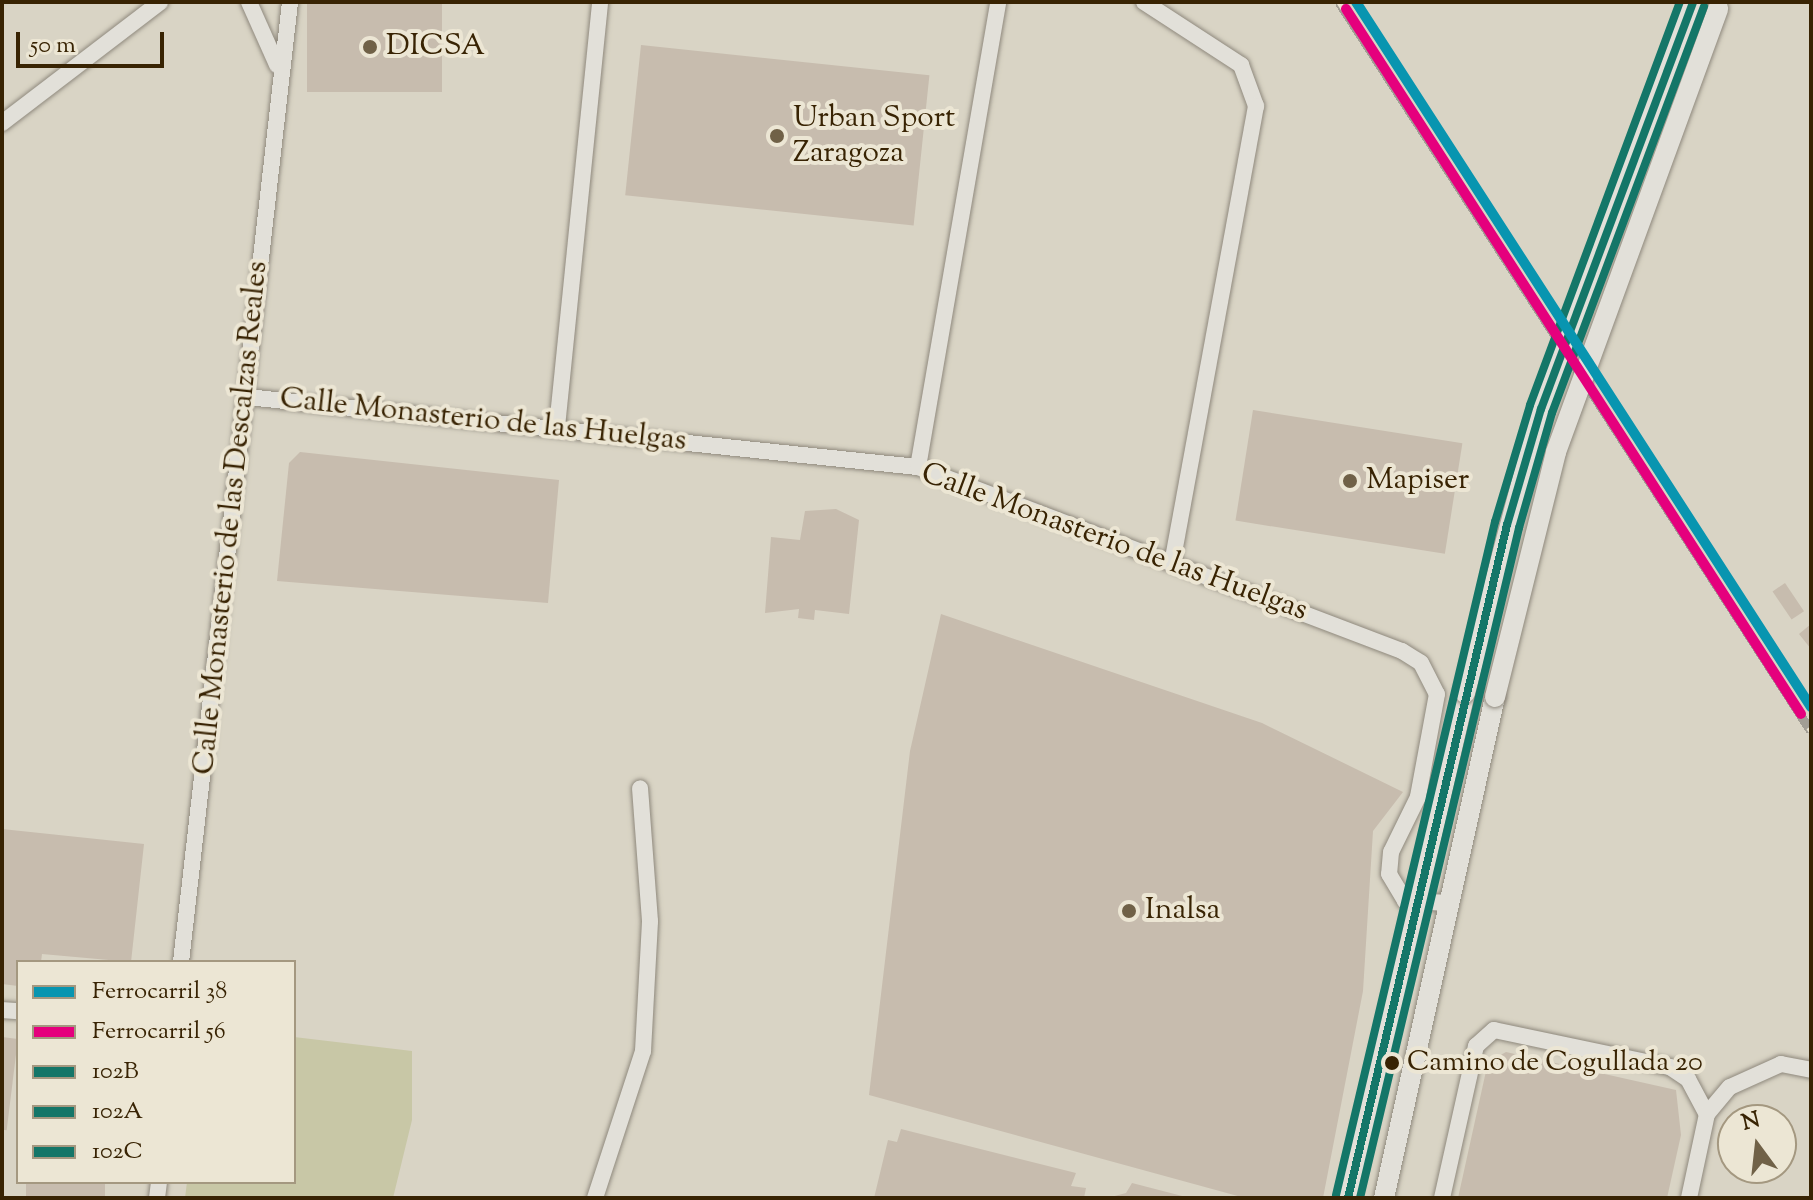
<!DOCTYPE html>
<style>
body{margin:0}
#map{position:relative;width:1813px;height:1200px;overflow:hidden;background:#d9d4c5;font-family:"Sorts Mill Goudy",serif}
div>[style]{position:absolute}
.green>*{inset:0;background:#c8c7a6}
.building>*{inset:0;background:#c7bcae;transform-origin:0 0}
.roads{filter:drop-shadow(0 0 2px #8f897d) drop-shadow(0 0 2px #8f897d)}
.minor>*{height:16px;margin:-8px;padding:0 8px;transform-origin:8px;border-radius:8px;background:#e2e0d9}
.tertiary>*{height:20px;margin:-10px;padding:0 10px;transform-origin:10px;border-radius:10px;background:#e2e0d9}
.rail>*{height:9px;margin-top:-4.5px;transform-origin:0;background:repeating-linear-gradient(90deg,#ece6d4 0 18px,#a29e95 0 36px);box-sizing:border-box;border-block:2px solid #a29e95}
.bridges{filter:drop-shadow(0 0 2px #8f897d) drop-shadow(0 0 2px #8f897d)}
.tertiary-bridge>*{height:20px;margin:-10px;padding:0 10px;transform-origin:10px;border-radius:10px;background:#e2e0d9}
.bus-1>*{height:8px;margin:-4px;padding:0 4px;transform-origin:4px;border-radius:4px;background:#147668}
.bus-2>*{height:8px;margin:-4px;padding:0 4px;transform-origin:4px;border-radius:4px;background:#147668}
.bus-3>*{height:8px;margin:-4px;padding:0 4px;transform-origin:4px;border-radius:4px;background:#147668}
.rail-1>*{height:10px;margin:-5px;padding:0 5px;transform-origin:5px;border-radius:5px;background:#0895b0}
.rail-2>*{height:10px;margin:-5px;padding:0 5px;transform-origin:5px;border-radius:5px;background:#e5007d}
.dots>*{width:22px;height:22px;translate:-50% -50%;box-sizing:border-box;border:4px solid #ece6d4;border-radius:50%}
span{translate:-50% -50%;white-space:nowrap;text-align:center;line-height:1.15;-webkit-text-stroke:8px #ece6d4;paint-order:stroke}
.bus-label{font-size:28px;color:#382303}
.left{translate:0 -50%;text-align:left}
.poi-label{font-size:30px;color:#382303}
.street-label{font-size:30px;color:#382303}
.frame{position:absolute;inset:0;border:4px solid #382303;pointer-events:none}
.legend{position:absolute;left:16px;top:960px;width:280px;height:224px;box-sizing:border-box;background:#ece6d4;border:2px solid #a49880;margin:0;padding:10px 14px;list-style:none;font-size:24px;color:#382303}
.legend li{display:flex;align-items:center;gap:16px;height:40px}
.legend b{width:40px;border:2px solid #a49880}
.north{position:absolute;left:1717px;top:1104px;width:80px;height:80px;box-sizing:border-box;background:#ece6d4;border:2px solid #a49880;border-radius:50%;rotate:345deg;font-size:22px;font-weight:700;line-height:32px;text-align:center;color:#382303}
.north::after{content:'';display:block;margin:auto;width:28px;height:36px;background:#706147;clip-path:polygon(50% 0,100% 100%,50% 72%,0 100%)}
.scale{position:absolute;left:16px;top:32px;width:148px;height:36px;box-sizing:border-box;border:4px solid #382303;border-top:0;padding-left:10px;font-size:24px;line-height:28px;white-space:nowrap;color:#382303;-webkit-text-stroke:6px #ece6d4;paint-order:stroke}
</style>
<div id="map">
<div class="green">
<i style="clip-path:polygon(294px 1037px,412px 1051px,412px 1120px,393px 1198px,185px 1198px,187px 1182px,294px 1182px)"></i>
</div>
<div class="building">
<i style="left:307px;top:2px;width:135px;height:90px"></i>
<i style="left:641px;top:45px;width:290px;height:151px;rotate:6deg"></i>
<i style="left:1253px;top:410px;width:212px;height:112px;rotate:9deg"></i>
<i style="clip-path:polygon(300px 452px,559px 480px,548px 603px,277px 581px,289px 463px)"></i>
<i style="clip-path:polygon(836px 509px,859px 520px,849px 614px,815px 610px,814px 620px,798px 618px,799px 609px,765px 613px,771px 537px,800px 540px,805px 511px)"></i>
<i style="left:1785px;top:583px;width:34px;height:15px;rotate:56deg"></i>
<i style="clip-path:polygon(941px 614px,1262px 723px,1403px 792px,1373px 831px,1363px 991px,1323px 1198px,1245px 1198px,869px 1095px,910px 751px)"></i>
<i style="clip-path:polygon(1811px 624px,1811px 649px,1799px 634px)"></i>
<i style="clip-path:polygon(2px 829px,144px 844px,131px 962px,42px 954px,41px 962px,18px 962px,18px 986px,2px 984px)"></i>
<i style="left:2px;top:1037px;width:16px;height:92px;rotate:7deg"></i>
<i style="clip-path:polygon(1506px 1052px,1676px 1090px,1681px 1135px,1667px 1198px,1458px 1198px,1488px 1062px)"></i>
<i style="clip-path:polygon(901px 1129px,1076px 1173px,1071px 1186px,1086px 1188px,1084px 1198px,874px 1198px,888px 1140px,897px 1142px)"></i>
<i style="left:26px;top:1182px;width:79px;height:16px"></i>
<i style="clip-path:polygon(1132px 1183px,1186px 1197px,1186px 1198px,1107px 1198px,1126px 1193px)"></i>
</div>
<div class="roads">
<div class="minor">
<i style="left:249px;top:2px;width:69px;rotate:66deg"></i>
<i style="left:1144px;top:2px;width:116px;rotate:33deg"></i>
<i style="left:1241px;top:65px;width:44px;rotate:69.9deg"></i>
<i style="left:1256px;top:106px;width:464px;rotate:100.4deg"></i>
<i style="left:2px;top:123px;width:199px;rotate:-37.4deg"></i>
<i style="left:247px;top:397px;width:675px;rotate:5.96deg"></i>
<i style="left:918px;top:467px;width:518px;rotate:20.82deg"></i>
<i style="left:1402px;top:651px;width:22px;rotate:32deg"></i>
<i style="left:1421px;top:663px;width:35px;rotate:63deg"></i>
<i style="left:1437px;top:694px;width:105px;rotate:100.5deg"></i>
<i style="left:1418px;top:797px;width:61px;rotate:116.1deg"></i>
<i style="left:1391px;top:852px;width:22px;rotate:95deg"></i>
<i style="left:1389px;top:874px;width:31px;rotate:59deg"></i>
<i style="left:1405px;top:901px;width:46px;rotate:2.5deg"></i>
<i style="left:557px;top:427px;width:427px;rotate:-84.2deg"></i>
<i style="left:918px;top:467px;width:472px;rotate:-80.2deg"></i>
<i style="left:181px;top:962px;width:966px;rotate:-83.52deg"></i>
<i style="left:2px;top:1010px;width:16px;rotate:4deg"></i>
<i style="left:157px;top:1198px;width:16px;rotate:-83deg"></i>
<i style="left:595px;top:1198px;width:155px;rotate:-71.9deg"></i>
<i style="left:643px;top:1051px;width:130px;rotate:-86.9deg"></i>
<i style="left:650px;top:921px;width:133px;rotate:-94.3deg"></i>
<i style="left:1442px;top:1198px;width:156px;rotate:-77.4deg"></i>
<i style="left:1476px;top:1046px;width:24px;rotate:-42deg"></i>
<i style="left:1494px;top:1030px;width:180px;rotate:11.9deg"></i>
<i style="left:1670px;top:1067px;width:22px;rotate:34deg"></i>
<i style="left:1688px;top:1079px;width:40px;rotate:62deg"></i>
<i style="left:1689px;top:1198px;width:86px;rotate:-77.9deg"></i>
<i style="left:1707px;top:1114px;width:35px;rotate:-50deg"></i>
<i style="left:1730px;top:1087px;width:56px;rotate:-24.3deg"></i>
<i style="left:1781px;top:1064px;width:31px;rotate:11deg"></i>
</div>
<div class="tertiary">
<i style="left:1348px;top:1198px;width:518px;rotate:-76.96deg"></i>
<i style="left:1384px;top:1198px;width:513px;rotate:-77.51deg"></i>
</div>
</div>
<div class="rail">
<i style="left:1339px;top:2px;width:868px;rotate:57.08deg"></i>
</div>
<div class="bridges">
<div class="tertiary-bridge">
<i style="left:1465px;top:693px;width:294px;rotate:-75deg"></i>
<i style="left:1541px;top:409px;width:434px;rotate:-69.5deg"></i>
<i style="left:1495px;top:697px;width:252px;rotate:-76deg"></i>
<i style="left:1556px;top:452px;width:472px;rotate:-69.9deg"></i>
</div>
</div>
<div class="bus-1">
<i style="left:1348px;top:1198px;width:692px;rotate:-76.71deg"></i>
<i style="left:1507px;top:525px;width:121px;rotate:-73.7deg"></i>
<i style="left:1541px;top:409px;width:434px;rotate:-69.5deg"></i>
</div>
<div class="bus-2">
<i style="left:1360px;top:1198px;width:689px;rotate:-76.65deg"></i>
<i style="left:1519px;top:528px;width:120px;rotate:-74deg"></i>
<i style="left:1552px;top:413px;width:434px;rotate:-69.5deg"></i>
</div>
<div class="bus-3">
<i style="left:1336px;top:1195px;width:692px;rotate:-76.71deg"></i>
<i style="left:1495px;top:522px;width:122px;rotate:-73.3deg"></i>
<i style="left:1530px;top:405px;width:430px;rotate:-69.6deg"></i>
</div>
<div class="rail-1">
<i style="left:1356px;top:2px;width:839px;rotate:57.16deg"></i>
</div>
<div class="rail-2">
<i style="left:1346px;top:9px;width:839px;rotate:57.16deg"></i>
</div>
<div class="dots">
<i style="left:370px;top:47px;background:#706147"></i>
<i style="left:777px;top:136px;background:#706147"></i>
<i style="left:1350px;top:481px;background:#706147"></i>
<i style="left:1129px;top:911px;background:#706147"></i>
<i style="left:1392px;top:1063px;background:#382303"></i>
</div>
<div class="bus-label">
<span class="left" style="left:1407px;top:1063px">Camino de Cogullada 20</span>
</div>
<div class="poi-label">
<span class="left" style="left:386px;top:47px">DICSA</span>
<span class="left" style="left:793px;top:136px">Urban Sport<br>Zaragoza</span>
<span class="left" style="left:1366px;top:481px">Mapiser</span>
<span class="left" style="left:1145px;top:911px">Inalsa</span>
</div>
<div class="street-label">
<span style="left:483px;top:421px;rotate:6deg">Calle Monasterio de las Huelgas</span>
<span style="left:232px;top:518px;rotate:-84deg">Calle Monasterio de las Descalzas Reales</span>
<span style="left:1114px;top:543px;rotate:20deg">Calle Monasterio de las Huelgas</span>
</div>
<div class="frame"></div>
<ul class="legend">
<li><b style="height:10px;background:#0895b0"></b>Ferrocarril 38</li>
<li><b style="height:10px;background:#e5007d"></b>Ferrocarril 56</li>
<li><b style="height:10px;background:#147668"></b>102B</li>
<li><b style="height:10px;background:#147668"></b>102A</li>
<li><b style="height:10px;background:#147668"></b>102C</li>
</ul>
<div class="north">N</div>
<div class="scale">50 m</div>
</div>
